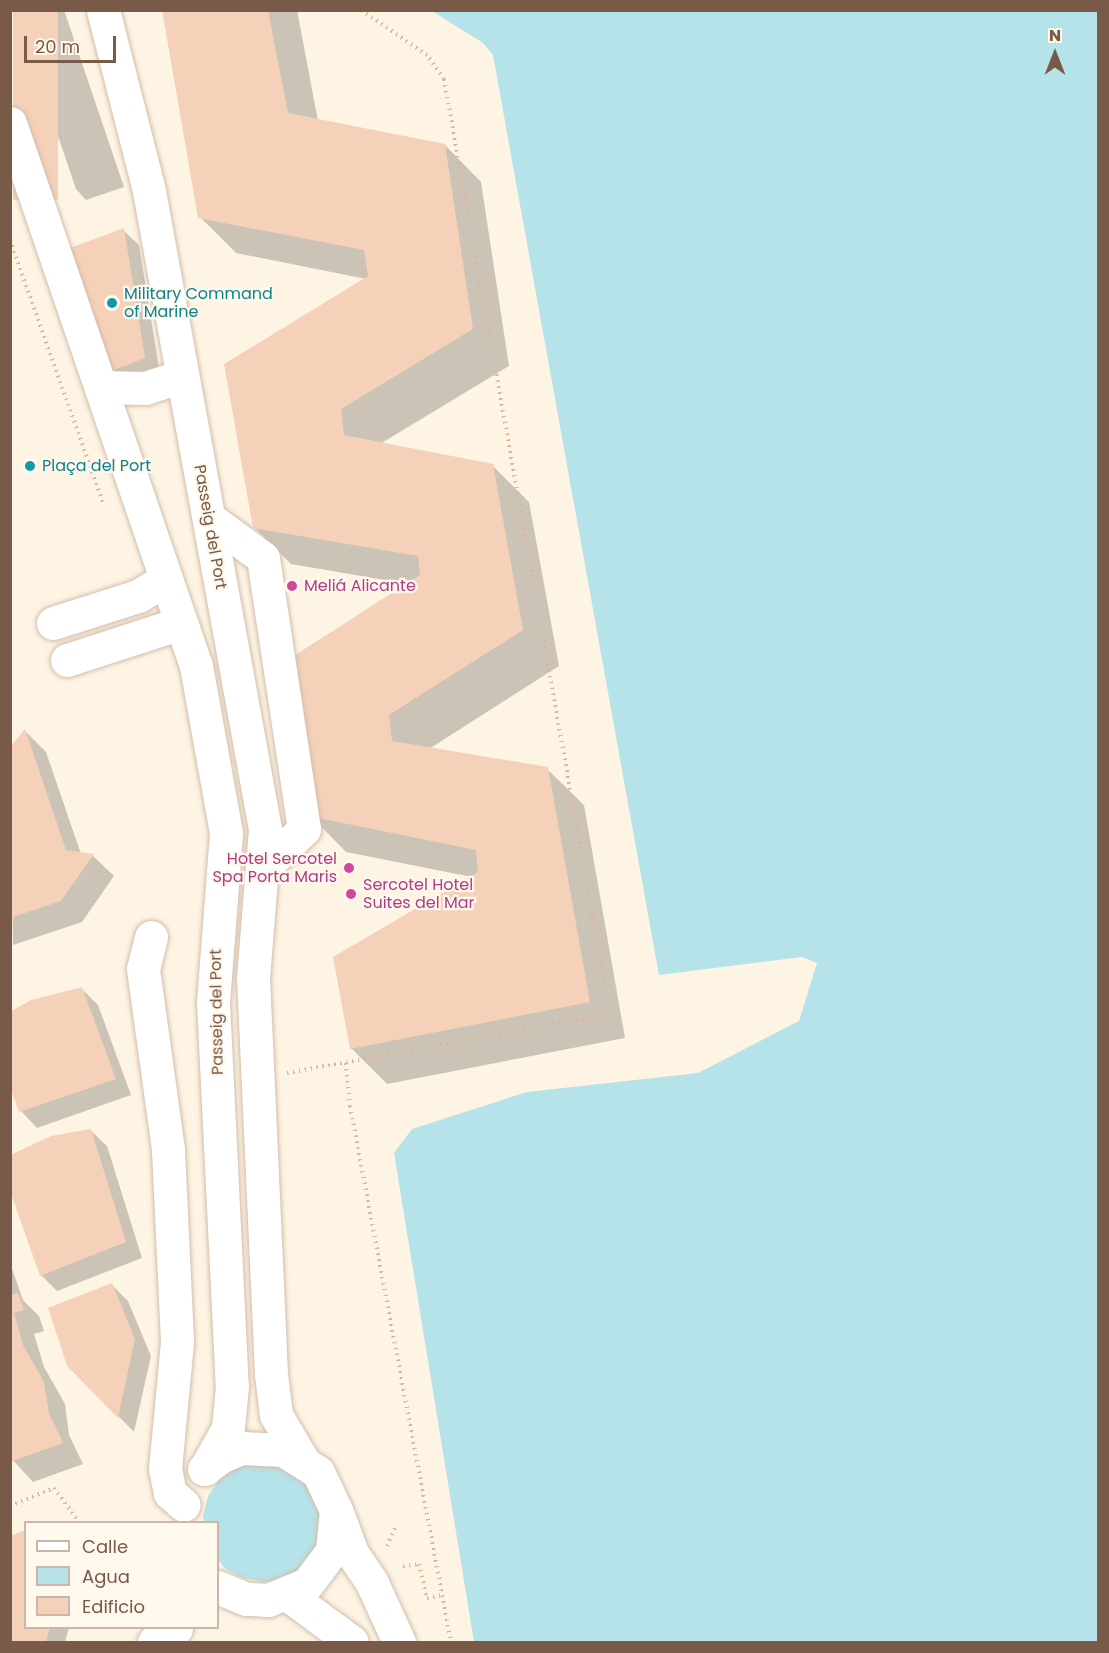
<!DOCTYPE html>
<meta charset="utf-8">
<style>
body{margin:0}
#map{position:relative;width:1109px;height:1653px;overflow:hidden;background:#fef4e4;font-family:Poppins,sans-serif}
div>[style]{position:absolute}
.water>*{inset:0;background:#b6e2e9}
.shadow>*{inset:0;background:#0003}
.building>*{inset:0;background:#f6d1b9;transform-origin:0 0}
.path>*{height:4px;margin-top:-2px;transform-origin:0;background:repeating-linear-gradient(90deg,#dbb59c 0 1.5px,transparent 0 6px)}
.roads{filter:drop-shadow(0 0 2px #d3bdab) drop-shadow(0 0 2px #d3bdab)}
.minor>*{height:33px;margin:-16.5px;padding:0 16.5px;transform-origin:16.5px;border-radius:16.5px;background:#fff}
.dots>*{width:16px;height:16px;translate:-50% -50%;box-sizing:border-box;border:3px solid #fff8ec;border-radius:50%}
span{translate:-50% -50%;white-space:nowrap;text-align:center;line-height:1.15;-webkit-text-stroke:4.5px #fff8ec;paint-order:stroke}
.culture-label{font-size:16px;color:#0d838f}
.left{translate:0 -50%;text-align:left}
.street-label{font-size:16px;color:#795947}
.hotel-label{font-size:16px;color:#b23c85}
.right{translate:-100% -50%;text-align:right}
.frame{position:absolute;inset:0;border:12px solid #795947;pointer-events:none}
.legend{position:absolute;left:24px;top:1521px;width:195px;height:108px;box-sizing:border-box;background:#fff8ec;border:2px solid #c9b8aa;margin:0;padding:8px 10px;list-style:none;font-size:18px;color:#795947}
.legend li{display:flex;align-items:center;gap:12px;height:30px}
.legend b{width:30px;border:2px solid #c9b8aa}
.north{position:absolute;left:1025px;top:24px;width:60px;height:60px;-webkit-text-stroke:4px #fff8ec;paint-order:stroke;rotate:0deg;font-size:16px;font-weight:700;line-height:24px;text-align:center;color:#795947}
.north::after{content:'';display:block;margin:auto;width:21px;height:27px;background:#795947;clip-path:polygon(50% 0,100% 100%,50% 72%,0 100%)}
.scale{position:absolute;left:24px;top:36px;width:92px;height:27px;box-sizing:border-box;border:3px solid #795947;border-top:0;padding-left:8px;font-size:18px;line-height:21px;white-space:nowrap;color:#795947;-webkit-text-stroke:4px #fff8ec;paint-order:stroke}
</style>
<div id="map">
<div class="water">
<i style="clip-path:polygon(432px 11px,1098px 11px,1098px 1642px,474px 1642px,394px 1153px,412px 1129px,527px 1092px,698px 1073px,799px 1021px,817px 963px,802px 957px,659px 975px,493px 55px,483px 43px)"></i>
<i style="clip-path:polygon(254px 1462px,293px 1468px,320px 1497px,322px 1537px,300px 1570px,282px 1579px,263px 1582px,243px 1578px,226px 1569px,218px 1560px,218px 1522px,204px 1522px,203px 1516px,208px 1496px,219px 1480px,235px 1468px)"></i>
</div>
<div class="shadow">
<i style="clip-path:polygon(15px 10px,64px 10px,124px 187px,86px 200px,76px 189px)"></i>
<i style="clip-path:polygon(164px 10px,297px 10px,318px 121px,445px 145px,481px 182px,509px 366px,380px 444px,492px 465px,529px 502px,559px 666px,429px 749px,547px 769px,584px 805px,625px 1038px,387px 1084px,351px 1048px,472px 877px,346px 852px,310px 815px,408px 584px,291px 564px,254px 527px,366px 279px,236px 253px,200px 217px)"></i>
<i style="clip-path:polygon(123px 230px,139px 245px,160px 374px,130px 386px,114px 370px)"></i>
<i style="clip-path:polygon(25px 731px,46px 752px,81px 854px,93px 856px,114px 876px,82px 922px,13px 945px,10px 749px)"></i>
<i style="clip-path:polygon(82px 989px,98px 1005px,131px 1095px,37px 1128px,21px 1111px)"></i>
<i style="clip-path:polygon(90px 1130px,107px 1146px,142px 1258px,57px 1291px,41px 1275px)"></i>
<i style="clip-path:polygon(10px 1263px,23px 1300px,39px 1316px,44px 1331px,34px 1334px,44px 1367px,65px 1404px,69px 1435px,83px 1464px,33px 1482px,10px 1457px)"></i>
<i style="clip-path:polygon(112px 1285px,128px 1301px,151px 1356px,134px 1432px,69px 1366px)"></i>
<i style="clip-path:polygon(10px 1537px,26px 1628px,69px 1628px,65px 1642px,10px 1642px)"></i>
</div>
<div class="building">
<i style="left:13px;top:10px;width:45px;height:190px"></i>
<i style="clip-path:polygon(162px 10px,268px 10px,288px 113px,445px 144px,473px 329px,341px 409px,344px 435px,493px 464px,523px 630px,389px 715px,392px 741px,548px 767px,590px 1002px,350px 1049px,333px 957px,478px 872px,476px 850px,308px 816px,281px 664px,420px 575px,418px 556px,253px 528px,224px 364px,368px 276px,364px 250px,198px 218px)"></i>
<i style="clip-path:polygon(124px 228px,145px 358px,112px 371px,70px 248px)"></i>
<i style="clip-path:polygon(25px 729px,66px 850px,94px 854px,61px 901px,10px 918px,10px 747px)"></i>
<i style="clip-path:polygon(82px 987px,116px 1079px,19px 1112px,10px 1087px,10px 1012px,31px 1000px)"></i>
<i style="clip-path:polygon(91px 1129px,126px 1242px,40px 1276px,10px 1191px,10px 1155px,51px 1136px)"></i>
<i style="clip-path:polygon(112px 1283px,135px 1339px,118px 1418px,67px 1366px,48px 1308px)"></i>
<i style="clip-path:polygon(18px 1293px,24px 1310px,14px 1313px,23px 1345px,44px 1382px,49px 1413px,63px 1443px,10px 1462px,10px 1295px)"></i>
<i style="clip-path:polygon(26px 1530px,26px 1628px,50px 1628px,46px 1642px,10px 1642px,10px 1536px)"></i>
</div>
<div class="path">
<i style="left:10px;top:240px;width:279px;rotate:70.5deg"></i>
<i style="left:346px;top:1063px;width:43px;rotate:84.7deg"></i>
<i style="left:350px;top:1106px;width:545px;rotate:79.33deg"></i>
<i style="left:287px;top:1073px;width:328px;rotate:-10.4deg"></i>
<i style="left:610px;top:1014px;width:950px;rotate:-100.07deg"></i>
<i style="left:444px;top:79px;width:29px;rotate:-125deg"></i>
<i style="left:427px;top:55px;width:80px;rotate:-145.7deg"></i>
<i style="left:10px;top:1506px;width:48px;rotate:-22.2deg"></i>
<i style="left:54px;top:1488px;width:42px;rotate:53.7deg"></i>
<i style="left:387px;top:1546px;width:22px;rotate:-66deg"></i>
<i style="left:403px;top:1566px;width:16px;rotate:-7deg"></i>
<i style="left:419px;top:1564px;width:35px;rotate:77deg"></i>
<i style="left:427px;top:1598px;width:15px;rotate:-11deg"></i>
</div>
<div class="roads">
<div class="minor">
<i style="left:103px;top:10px;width:187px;rotate:75.7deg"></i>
<i style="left:149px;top:191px;width:648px;rotate:79.7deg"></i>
<i style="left:265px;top:829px;width:148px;rotate:94.6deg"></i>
<i style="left:253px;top:977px;width:397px;rotate:87.4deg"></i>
<i style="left:271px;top:1374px;width:41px;rotate:83deg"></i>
<i style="left:276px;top:1415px;width:51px;rotate:59.4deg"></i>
<i style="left:10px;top:123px;width:574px;rotate:71.09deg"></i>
<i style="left:196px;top:666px;width:170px;rotate:79.8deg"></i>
<i style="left:226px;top:833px;width:169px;rotate:94.4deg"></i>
<i style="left:213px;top:1002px;width:384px;rotate:87.2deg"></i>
<i style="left:232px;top:1386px;width:42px;rotate:95.4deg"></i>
<i style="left:228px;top:1428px;width:47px;rotate:119.3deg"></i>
<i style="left:101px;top:387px;width:44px;rotate:1.3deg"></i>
<i style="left:145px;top:388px;width:39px;rotate:-18deg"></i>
<i style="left:209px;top:518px;width:67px;rotate:36.5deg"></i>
<i style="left:263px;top:558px;width:274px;rotate:81.4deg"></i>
<i style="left:304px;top:829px;width:54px;rotate:136.5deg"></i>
<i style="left:53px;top:623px;width:89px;rotate:-17.6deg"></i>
<i style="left:138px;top:596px;width:33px;rotate:-31deg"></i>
<i style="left:67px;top:660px;width:120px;rotate:-18deg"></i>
<i style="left:151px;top:937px;width:33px;rotate:104deg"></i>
<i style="left:143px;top:969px;width:183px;rotate:82.1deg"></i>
<i style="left:168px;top:1150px;width:192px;rotate:87.3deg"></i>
<i style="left:177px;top:1342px;width:127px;rotate:95.4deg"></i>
<i style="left:165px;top:1468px;width:25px;rotate:79deg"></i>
<i style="left:170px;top:1493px;width:18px;rotate:41deg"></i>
<i style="left:204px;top:1469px;width:22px;rotate:-36deg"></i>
<i style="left:222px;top:1456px;width:22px;rotate:-22deg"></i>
<i style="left:242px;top:1448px;width:41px;rotate:2.8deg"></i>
<i style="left:283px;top:1450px;width:41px;rotate:32.2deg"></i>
<i style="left:318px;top:1472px;width:42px;rotate:64.7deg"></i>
<i style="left:336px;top:1510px;width:41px;rotate:95.6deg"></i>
<i style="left:332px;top:1551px;width:41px;rotate:127.1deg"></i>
<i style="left:307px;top:1584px;width:42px;rotate:157.7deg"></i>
<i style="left:268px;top:1600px;width:22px;rotate:-177deg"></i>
<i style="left:246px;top:1599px;width:30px;rotate:-157deg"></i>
<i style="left:338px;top:1515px;width:40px;rotate:69.8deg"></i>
<i style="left:352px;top:1553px;width:36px;rotate:56deg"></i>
<i style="left:372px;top:1583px;width:65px;rotate:65.4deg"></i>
<i style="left:288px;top:1595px;width:79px;rotate:36.3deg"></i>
<i style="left:154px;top:1642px;width:26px;rotate:-32deg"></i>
</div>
</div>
<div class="dots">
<i style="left:112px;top:303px;background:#0f9aa8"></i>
<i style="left:30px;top:466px;background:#0f9aa8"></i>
<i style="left:292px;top:586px;background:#d1479c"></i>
<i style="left:349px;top:868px;background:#d1479c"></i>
<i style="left:351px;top:894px;background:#d1479c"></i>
</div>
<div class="culture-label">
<span class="left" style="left:124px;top:303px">Military Command<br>of Marine</span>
<span class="left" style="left:42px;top:466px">Plaça del Port</span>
</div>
<div class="street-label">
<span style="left:210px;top:527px;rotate:80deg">Passeig del Port</span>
<span style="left:217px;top:1012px;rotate:-91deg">Passeig del Port</span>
</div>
<div class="hotel-label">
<span class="left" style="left:304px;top:586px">Meliá Alicante</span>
<span class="right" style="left:337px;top:868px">Hotel Sercotel<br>Spa Porta Maris</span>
<span class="left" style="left:363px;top:894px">Sercotel Hotel<br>Suites del Mar</span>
</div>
<div class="frame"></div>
<ul class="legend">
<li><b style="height:8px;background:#fff"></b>Calle</li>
<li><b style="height:16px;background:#b6e2e9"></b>Agua</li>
<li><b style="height:16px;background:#f6d1b9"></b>Edificio</li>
</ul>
<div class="north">N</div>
<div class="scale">20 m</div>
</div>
